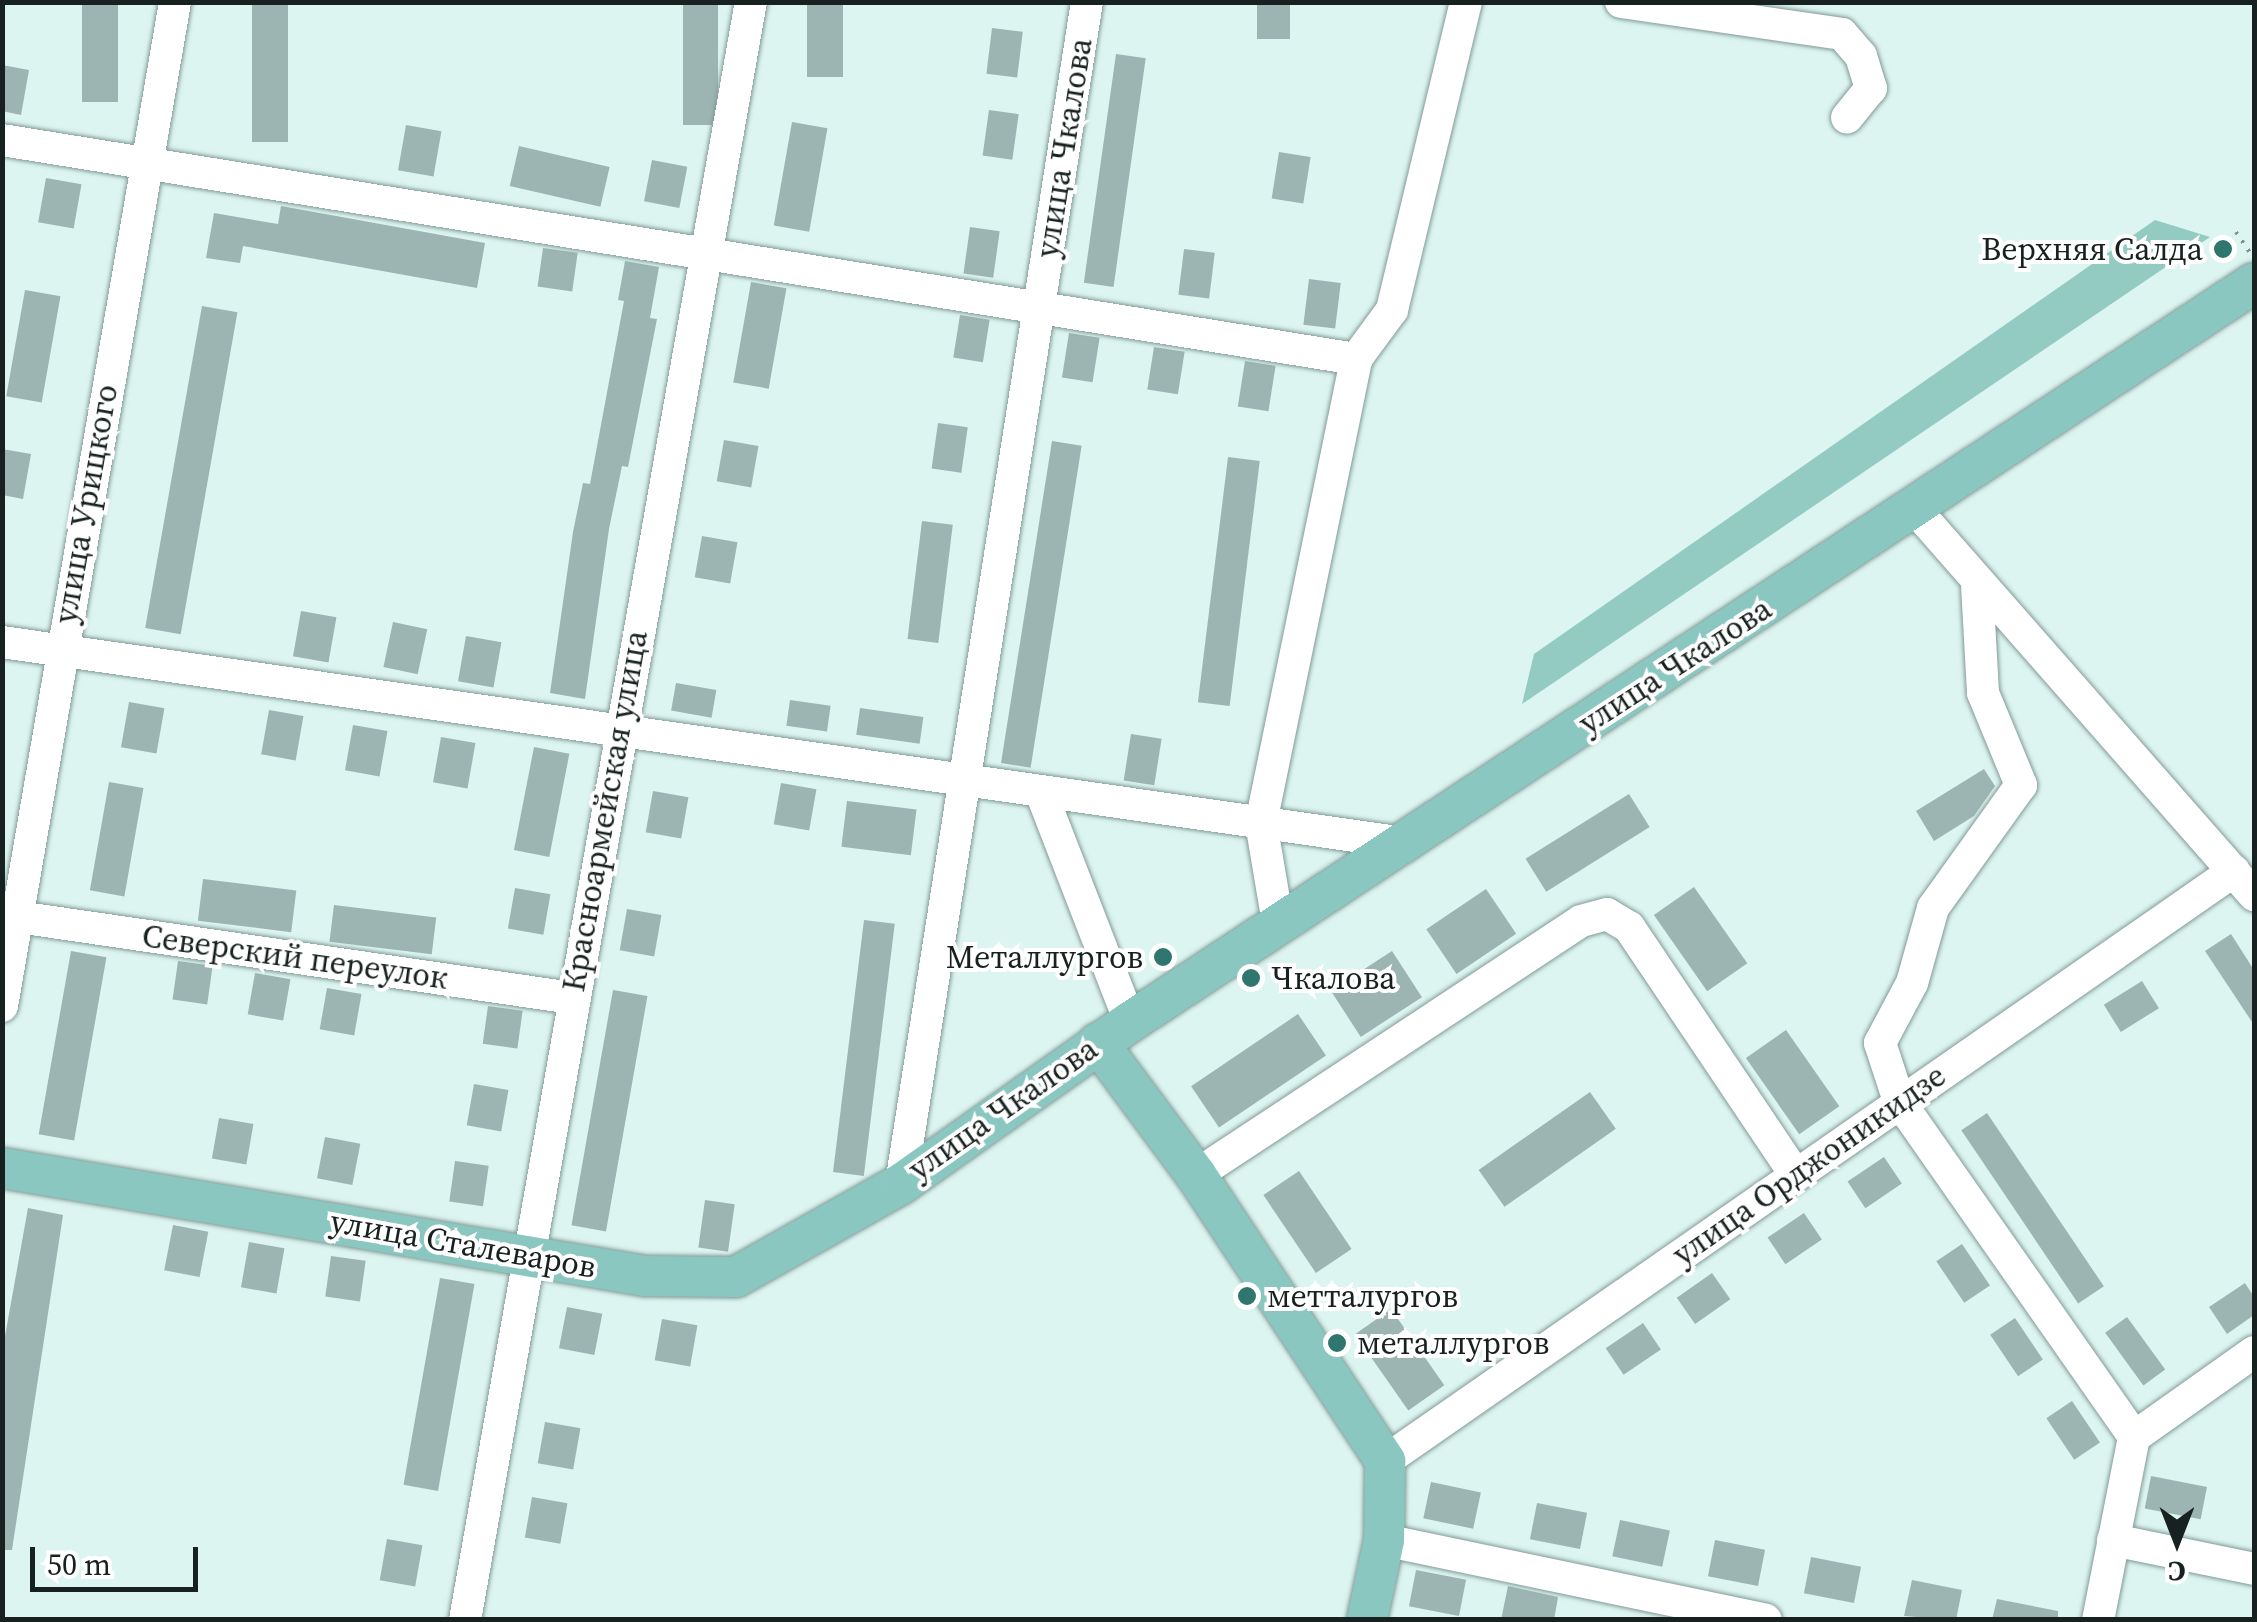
<!DOCTYPE html>
<meta charset="utf-8">
<style>
body{margin:0}
#map{position:relative;width:2257px;height:1622px;overflow:hidden;background:#dcf5f1;font-family:"Source Serif 4",serif}
div>[style]{position:absolute}
.green>*{inset:0;background:#93cbc3}
.building>*{inset:0;background:#9db5b2;transform-origin:0 0}
.path>*{height:4px;margin-top:-2px;transform-origin:0;background:repeating-linear-gradient(90deg,#7f918e 0 2.5px,transparent 0 10.5px)}
.roads{filter:drop-shadow(0 0 2px #839a97) drop-shadow(0 0 2px #839a97)}
.minor>*{height:32px;margin:-16px;padding:0 16px;transform-origin:16px;border-radius:16px;background:#fff}
.major>*{height:40px;margin:-20px;padding:0 20px;transform-origin:20px;border-radius:20px;background:#8bc7c1}
.dots>*{width:28px;height:28px;translate:-50% -50%;box-sizing:border-box;border:5px solid #fff;border-radius:50%}
span{translate:-50% -50%;white-space:nowrap;text-align:center;line-height:1.15;-webkit-text-stroke:8px #fff;paint-order:stroke}
.street-label{font-size:32px;color:#17211f}
.poi-label{font-size:32px;color:#17211f}
.right{translate:-100% -50%;text-align:right}
.left{translate:0 -50%;text-align:left}
.frame{position:absolute;inset:0;border:5px solid #17211f;pointer-events:none}
.north{position:absolute;left:2127px;top:1492px;width:100px;height:100px;-webkit-text-stroke:8px #fff;paint-order:stroke;rotate:180deg;font-size:28px;font-weight:700;line-height:40px;text-align:center;color:#17211f}
.north::after{content:'';display:block;margin:auto;width:35px;height:45px;background:#17211f;clip-path:polygon(50% 0,100% 100%,50% 72%,0 100%)}
.scale{position:absolute;left:30px;top:1547px;width:168px;height:45px;box-sizing:border-box;border:5px solid #17211f;border-top:0;padding-left:12px;font-size:30px;line-height:35px;white-space:nowrap;color:#17211f;-webkit-text-stroke:8px #fff;paint-order:stroke}
</style>
<div id="map">
<div class="green">
<i style="clip-path:polygon(2155px 220px,2210px 237px,1522px 704px,1534px 654px)"></i>
</div>
<div class="building">
<i style="left:82px;top:2px;width:36px;height:100px"></i>
<i style="left:252px;top:2px;width:36px;height:140px"></i>
<i style="left:683px;top:2px;width:35px;height:123px"></i>
<i style="left:807px;top:2px;width:36px;height:75px"></i>
<i style="left:1257px;top:2px;width:33px;height:37px"></i>
<i style="left:992px;top:28px;width:31px;height:46px;rotate:7deg"></i>
<i style="left:1116px;top:54px;width:30px;height:231px;rotate:8deg"></i>
<i style="clip-path:polygon(2px 65px,29px 70px,21px 115px,2px 111px)"></i>
<i style="left:989px;top:110px;width:30px;height:46px;rotate:8deg"></i>
<i style="left:792px;top:122px;width:36px;height:105px;rotate:10deg"></i>
<i style="left:406px;top:125px;width:36px;height:46px;rotate:10deg"></i>
<i style="left:519px;top:146px;width:93px;height:41px;rotate:13deg"></i>
<i style="left:1279px;top:152px;width:32px;height:47px;rotate:9deg"></i>
<i style="left:652px;top:160px;width:36px;height:42px;rotate:11deg"></i>
<i style="left:46px;top:178px;width:36px;height:45px;rotate:10deg"></i>
<i style="clip-path:polygon(281px 206px,485px 243px,477px 288px,243px 246px,240px 263px,206px 258px,214px 213px,278px 224px)"></i>
<i style="left:970px;top:227px;width:30px;height:47px;rotate:8deg"></i>
<i style="left:543px;top:248px;width:35px;height:39px;rotate:8deg"></i>
<i style="left:1184px;top:249px;width:31px;height:46px;rotate:7deg"></i>
<i style="clip-path:polygon(625px 261px,659px 267px,650px 318px,657px 319px,628px 467px,622px 466px,609px 529px,585px 699px,550px 693px,573px 532px,583px 483px,590px 484px,624px 301px,618px 300px)"></i>
<i style="left:1309px;top:279px;width:32px;height:46px;rotate:7deg"></i>
<i style="left:751px;top:282px;width:36px;height:102px;rotate:10deg"></i>
<i style="left:25px;top:290px;width:36px;height:108px;rotate:10deg"></i>
<i style="left:202px;top:306px;width:36px;height:327px;rotate:10deg"></i>
<i style="left:960px;top:315px;width:30px;height:43px;rotate:9deg"></i>
<i style="left:1069px;top:333px;width:31px;height:45px;rotate:9deg"></i>
<i style="left:1154px;top:347px;width:31px;height:43px;rotate:9deg"></i>
<i style="left:1245px;top:361px;width:31px;height:46px;rotate:9deg"></i>
<i style="left:938px;top:423px;width:30px;height:46px;rotate:8deg"></i>
<i style="left:724px;top:440px;width:35px;height:42px;rotate:10deg"></i>
<i style="left:1052px;top:441px;width:30px;height:326px;rotate:9deg"></i>
<i style="clip-path:polygon(2px 449px,31px 454px,23px 499px,2px 495px)"></i>
<i style="left:1228px;top:457px;width:32px;height:247px;rotate:7deg"></i>
<i style="left:922px;top:521px;width:31px;height:119px;rotate:7deg"></i>
<i style="left:702px;top:536px;width:36px;height:42px;rotate:10deg"></i>
<i style="left:301px;top:611px;width:36px;height:46px;rotate:10deg"></i>
<i style="left:393px;top:622px;width:35px;height:46px;rotate:12deg"></i>
<i style="left:466px;top:636px;width:36px;height:46px;rotate:10deg"></i>
<i style="left:676px;top:683px;width:41px;height:28px;rotate:10deg"></i>
<i style="left:790px;top:700px;width:41px;height:26px;rotate:8deg"></i>
<i style="left:129px;top:702px;width:36px;height:46px;rotate:10deg"></i>
<i style="left:860px;top:708px;width:64px;height:27px;rotate:8deg"></i>
<i style="left:269px;top:710px;width:35px;height:45px;rotate:10deg"></i>
<i style="left:353px;top:725px;width:35px;height:46px;rotate:10deg"></i>
<i style="left:1131px;top:734px;width:31px;height:47px;rotate:9deg"></i>
<i style="left:441px;top:737px;width:35px;height:46px;rotate:10deg"></i>
<i style="left:534px;top:747px;width:36px;height:105px;rotate:11deg"></i>
<i style="clip-path:polygon(1984px 769px,1995px 786px,1974px 816px,1934px 841px,1916px 811px)"></i>
<i style="left:109px;top:782px;width:35px;height:110px;rotate:10deg"></i>
<i style="left:781px;top:783px;width:36px;height:42px;rotate:10deg"></i>
<i style="left:653px;top:791px;width:36px;height:42px;rotate:10deg"></i>
<i style="left:1629px;top:794px;width:39px;height:122px;rotate:58deg"></i>
<i style="left:847px;top:801px;width:70px;height:46px;rotate:7deg"></i>
<i style="left:203px;top:879px;width:94px;height:42px;rotate:7deg"></i>
<i style="left:1694px;top:887px;width:93px;height:49px;rotate:55deg"></i>
<i style="left:515px;top:888px;width:36px;height:41px;rotate:10deg"></i>
<i style="left:1486px;top:889px;width:54px;height:72px;rotate:56deg"></i>
<i style="left:334px;top:905px;width:103px;height:37px;rotate:7deg"></i>
<i style="left:627px;top:909px;width:35px;height:42px;rotate:10deg"></i>
<i style="left:864px;top:920px;width:31px;height:254px;rotate:7deg"></i>
<i style="clip-path:polygon(2231px 934px,2254px 970px,2254px 1025px,2205px 951px)"></i>
<i style="left:71px;top:951px;width:36px;height:186px;rotate:10deg"></i>
<i style="left:1392px;top:951px;width:55px;height:73px;rotate:57deg"></i>
<i style="left:178px;top:961px;width:35px;height:39px;rotate:8deg"></i>
<i style="left:255px;top:973px;width:36px;height:42px;rotate:10deg"></i>
<i style="left:2142px;top:981px;width:32px;height:45px;rotate:58deg"></i>
<i style="left:327px;top:988px;width:35px;height:42px;rotate:10deg"></i>
<i style="left:613px;top:990px;width:35px;height:239px;rotate:10deg"></i>
<i style="left:488px;top:1006px;width:35px;height:38px;rotate:8deg"></i>
<i style="left:1298px;top:1014px;width:50px;height:129px;rotate:56deg"></i>
<i style="left:1786px;top:1030px;width:93px;height:49px;rotate:55deg"></i>
<i style="left:474px;top:1084px;width:35px;height:42px;rotate:10deg"></i>
<i style="left:1590px;top:1092px;width:45px;height:136px;rotate:55deg"></i>
<i style="left:1987px;top:1113px;width:209px;height:31px;rotate:56deg"></i>
<i style="left:219px;top:1118px;width:35px;height:41px;rotate:10deg"></i>
<i style="left:325px;top:1137px;width:36px;height:42px;rotate:11deg"></i>
<i style="left:1884px;top:1157px;width:32px;height:44px;rotate:56deg"></i>
<i style="left:455px;top:1161px;width:34px;height:41px;rotate:8deg"></i>
<i style="left:1299px;top:1171px;width:94px;height:43px;rotate:56deg"></i>
<i style="left:705px;top:1200px;width:30px;height:48px;rotate:8deg"></i>
<i style="clip-path:polygon(28px 1208px,63px 1215px,12px 1550px,2px 1550px,2px 1353px)"></i>
<i style="left:1804px;top:1213px;width:32px;height:44px;rotate:56deg"></i>
<i style="left:173px;top:1225px;width:36px;height:46px;rotate:11deg"></i>
<i style="left:249px;top:1242px;width:36px;height:46px;rotate:10deg"></i>
<i style="left:1962px;top:1244px;width:50px;height:31px;rotate:56deg"></i>
<i style="left:331px;top:1256px;width:35px;height:41px;rotate:8deg"></i>
<i style="left:1712px;top:1273px;width:32px;height:43px;rotate:55deg"></i>
<i style="left:440px;top:1278px;width:35px;height:210px;rotate:10deg"></i>
<i style="clip-path:polygon(2245px 1283px,2254px 1297px,2254px 1315px,2227px 1334px,2209px 1307px)"></i>
<i style="left:567px;top:1307px;width:36px;height:42px;rotate:11deg"></i>
<i style="left:1391px;top:1309px;width:93px;height:44px;rotate:55deg"></i>
<i style="left:2127px;top:1317px;width:65px;height:27px;rotate:54deg"></i>
<i style="left:2015px;top:1318px;width:50px;height:30px;rotate:56deg"></i>
<i style="left:662px;top:1319px;width:36px;height:42px;rotate:10deg"></i>
<i style="left:1643px;top:1323px;width:32px;height:45px;rotate:56deg"></i>
<i style="left:2072px;top:1401px;width:50px;height:31px;rotate:56deg"></i>
<i style="left:545px;top:1422px;width:36px;height:42px;rotate:10deg"></i>
<i style="left:2151px;top:1476px;width:57px;height:33px;rotate:11deg"></i>
<i style="left:1431px;top:1482px;width:51px;height:37px;rotate:12deg"></i>
<i style="left:532px;top:1497px;width:36px;height:41px;rotate:10deg"></i>
<i style="left:1537px;top:1503px;width:51px;height:37px;rotate:11deg"></i>
<i style="left:1620px;top:1520px;width:51px;height:37px;rotate:12deg"></i>
<i style="left:387px;top:1539px;width:36px;height:42px;rotate:10deg"></i>
<i style="left:1715px;top:1540px;width:51px;height:37px;rotate:11deg"></i>
<i style="left:1811px;top:1557px;width:51px;height:37px;rotate:11deg"></i>
<i style="left:1416px;top:1570px;width:51px;height:37px;rotate:11deg"></i>
<i style="clip-path:polygon(1912px 1580px,1962px 1590px,1956px 1620px,1904px 1616px)"></i>
<i style="clip-path:polygon(1508px 1586px,1558px 1597px,1554px 1620px,1501px 1620px)"></i>
<i style="clip-path:polygon(1997px 1599px,2058px 1611px,2058px 1620px,1992px 1620px)"></i>
</div>
<div class="path">
<i style="left:2236px;top:232px;width:25px;rotate:56deg"></i>
</div>
<div class="roads">
<div class="minor">
<i style="left:1621px;top:2px;width:223px;rotate:8.2deg"></i>
<i style="left:1842px;top:34px;width:29px;rotate:49deg"></i>
<i style="left:1861px;top:56px;width:34px;rotate:73deg"></i>
<i style="left:1871px;top:88px;width:38px;rotate:129deg"></i>
<i style="left:2px;top:140px;width:1372px;rotate:9.19deg"></i>
<i style="left:1915px;top:509px;width:514px;rotate:48.71deg"></i>
<i style="left:1977px;top:585px;width:108px;rotate:86.8deg"></i>
<i style="left:1983px;top:693px;width:100px;rotate:67.6deg"></i>
<i style="left:2021px;top:785px;width:151px;rotate:125.6deg"></i>
<i style="left:1933px;top:908px;width:78px;rotate:105.6deg"></i>
<i style="left:1912px;top:983px;width:68px;rotate:118.1deg"></i>
<i style="left:1880px;top:1043px;width:61px;rotate:71.9deg"></i>
<i style="left:1899px;top:1101px;width:410px;rotate:55deg"></i>
<i style="left:2134px;top:1437px;width:187px;rotate:101.1deg"></i>
<i style="left:2px;top:642px;width:1416px;rotate:8.16deg"></i>
<i style="left:1042px;top:795px;width:243px;rotate:68.8deg"></i>
<i style="left:18px;top:917px;width:560px;rotate:8.32deg"></i>
<i style="left:1278px;top:923px;width:101px;rotate:-99.6deg"></i>
<i style="left:1261px;top:823px;width:474px;rotate:-78.4deg"></i>
<i style="left:1356px;top:359px;width:61px;rotate:-53.7deg"></i>
<i style="left:1392px;top:310px;width:317px;rotate:-76.5deg"></i>
<i style="left:2px;top:1006px;width:1019px;rotate:-80.22deg"></i>
<i style="left:1196px;top:1175px;width:461px;rotate:-33.4deg"></i>
<i style="left:1581px;top:921px;width:27px;rotate:-15deg"></i>
<i style="left:1607px;top:914px;width:26px;rotate:31deg"></i>
<i style="left:1629px;top:927px;width:298px;rotate:56.1deg"></i>
<i style="left:901px;top:1184px;width:1197px;rotate:-81.06deg"></i>
<i style="left:2134px;top:1437px;width:147px;rotate:-35.3deg"></i>
<i style="left:1385px;top:1461px;width:1034px;rotate:-34.8deg"></i>
<i style="left:1384px;top:1540px;width:390px;rotate:11.8deg"></i>
<i style="left:2113px;top:1540px;width:144px;rotate:11.6deg"></i>
<i style="left:465px;top:1620px;width:1643px;rotate:-79.98deg"></i>
</div>
<div class="major">
<i style="left:1098px;top:1043px;width:164px;rotate:53.4deg"></i>
<i style="left:1196px;top:1175px;width:343px;rotate:56.5deg"></i>
<i style="left:1385px;top:1461px;width:79px;rotate:90.7deg"></i>
<i style="left:1384px;top:1540px;width:82px;rotate:102deg"></i>
<i style="left:2px;top:1168px;width:652px;rotate:9.53deg"></i>
<i style="left:645px;top:1276px;width:91px;rotate:0.6deg"></i>
<i style="left:736px;top:1277px;width:189px;rotate:-29.4deg"></i>
<i style="left:901px;top:1184px;width:281px;rotate:-35.3deg"></i>
<i style="left:1130px;top:1022px;width:1345px;rotate:-33.32deg"></i>
</div>
</div>
<div class="dots">
<i style="left:2223px;top:249px;background:#2f766f"></i>
<i style="left:1163px;top:957px;background:#2f766f"></i>
<i style="left:1251px;top:978px;background:#2f766f"></i>
<i style="left:1247px;top:1296px;background:#2f766f"></i>
<i style="left:1337px;top:1343px;background:#2f766f"></i>
</div>
<div class="street-label">
<span style="left:1064px;top:148px;rotate:-81deg">улица Чкалова</span>
<span style="left:86px;top:504px;rotate:-80deg">улица Урицкого</span>
<span style="left:1675px;top:666px;rotate:-33deg">улица Чкалова</span>
<span style="left:605px;top:811px;rotate:-80deg">Красноармейская улица</span>
<span style="left:295px;top:957px;rotate:8deg">Северский переулок</span>
<span style="left:1003px;top:1109px;rotate:-35deg">улица Чкалова</span>
<span style="left:1809px;top:1165px;rotate:-35deg">улица Орджоникидзе</span>
<span style="left:463px;top:1244px;rotate:10deg">улица Сталеваров</span>
</div>
<div class="poi-label">
<span class="right" style="left:2203px;top:249px">Верхняя Салда</span>
<span class="right" style="left:1143px;top:957px">Металлургов</span>
<span class="left" style="left:1271px;top:978px">Чкалова</span>
<span class="left" style="left:1267px;top:1296px">метталургов</span>
<span class="left" style="left:1357px;top:1343px">металлургов</span>
</div>
<div class="frame"></div>
<div class="north">С</div>
<div class="scale">50 m</div>
</div>
